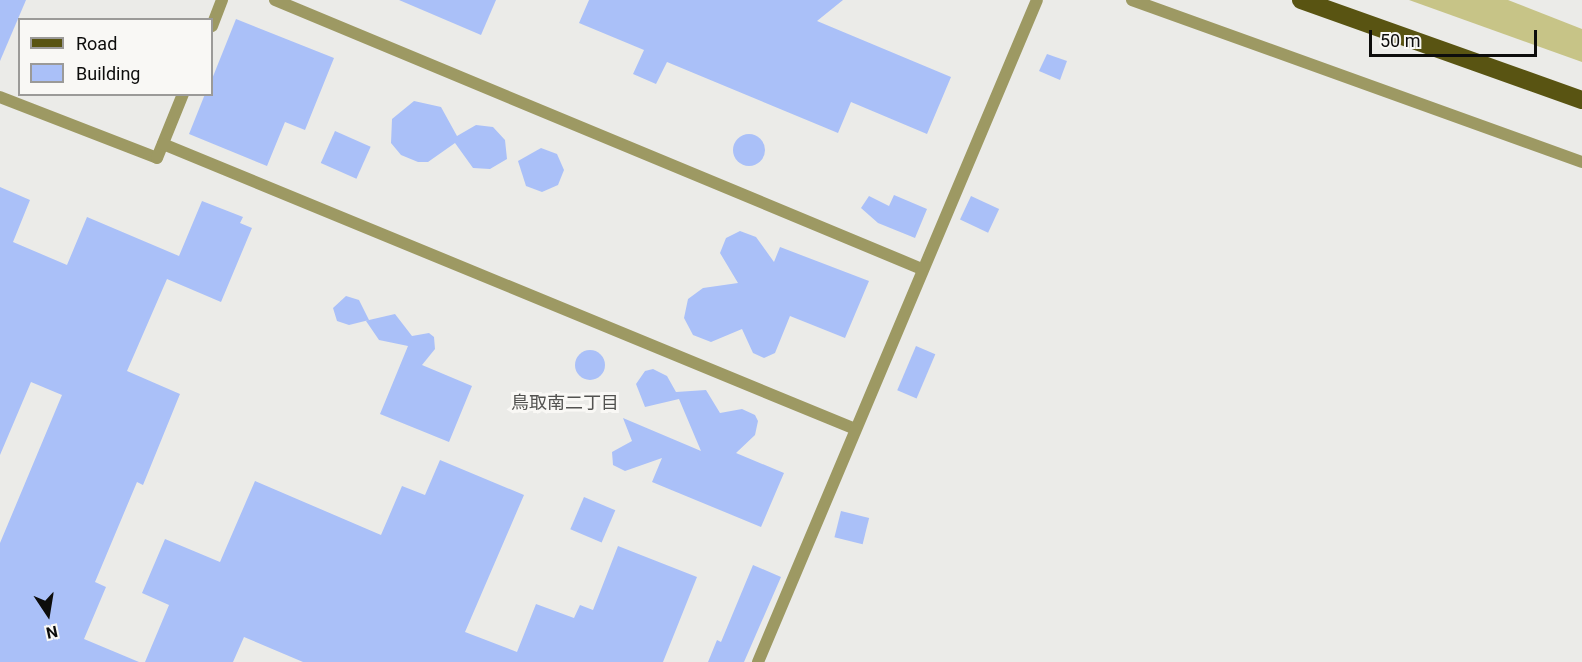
<!DOCTYPE html>
<meta charset="utf-8">
<style>
body{margin:0}
#map{position:relative;width:1582px;height:662px;overflow:hidden;background:#ebebe8;font-family:Roboto,"Noto Sans JP",sans-serif}
div>[style]{position:absolute}
.green>*{inset:0;background:#c7c487}
.building>*{inset:0;background:#aac0f8;transform-origin:0 0}
.round{border-radius:50%}
.lane>*{height:12px;margin:-6px;padding:0 6px;transform-origin:6px;border-radius:6px;background:#9d9963}
.primary>*{height:18px;margin:-9px;padding:0 9px;transform-origin:9px;border-radius:9px;background:#595412}
span{translate:-50% -50%;white-space:nowrap;text-align:center;line-height:1.15;-webkit-text-stroke:6px #f9f8f5;paint-order:stroke}
.neighbourhood-label{font-size:18px;color:#525250}
.legend{position:absolute;left:18px;top:18px;width:195px;height:78px;box-sizing:border-box;background:#f9f8f5;border:2px solid #9b9a98;margin:0;padding:8px 10px;list-style:none;font-size:18px;color:#0d0d0c}
.legend li{display:flex;align-items:center;gap:12px;height:30px}
.legend b{width:30px;border:2px solid #9b9a98}
.north{position:absolute;left:18px;top:584px;width:60px;height:60px;-webkit-text-stroke:4px #f9f8f5;paint-order:stroke;rotate:168deg;font-size:16px;font-weight:700;line-height:24px;text-align:center;color:#0d0d0c}
.north::after{content:'';display:block;margin:auto;width:21px;height:27px;background:#0d0d0c;clip-path:polygon(50% 0,100% 100%,50% 72%,0 100%)}
.scale{position:absolute;left:1369px;top:30px;width:168px;height:27px;box-sizing:border-box;border:3px solid #0d0d0c;border-top:0;padding-left:8px;font-size:18px;line-height:21px;white-space:nowrap;color:#0d0d0c;-webkit-text-stroke:4px #f9f8f5;paint-order:stroke}
</style>
<div id="map">
<div class="green">
<i style="clip-path:polygon(1409px 0,1508px 0,1582px 29px,1582px 62px)"></i>
</div>
<div class="building">
<i style="clip-path:polygon(0 0,26px 0,0 61px)"></i>
<i style="clip-path:polygon(399px 0,496px 0,481px 35px)"></i>
<i style="clip-path:polygon(589px 0,843px 0,817px 21px,951px 77px,927px 134px,851px 102px,838px 133px,667px 62px,656px 84px,633px 74px,644px 50px,579px 23px)"></i>
<i style="clip-path:polygon(236px 19px,334px 58px,305px 130px,285px 122px,267px 166px,189px 134px,205px 94px,212px 94px,212px 79px)"></i>
<i style="clip-path:polygon(1047px 54px,1067px 61px,1060px 80px,1039px 71px)"></i>
<i style="clip-path:polygon(414px 101px,441px 107px,457px 136px,476px 125px,493px 127px,505px 140px,507px 159px,490px 169px,473px 168px,455px 143px,428px 162px,418px 162px,401px 155px,391px 143px,392px 119px)"></i>
<i style="left:335px;top:131px;width:39px;height:35px;rotate:24deg"></i>
<i class="round" style="left:733px;top:134px;width:32px;height:32px"></i>
<i style="clip-path:polygon(541px 148px,557px 154px,564px 170px,558px 185px,542px 192px,526px 186px,518px 161px)"></i>
<i style="clip-path:polygon(0 187px,30px 200px,13px 242px,67px 265px,87px 217px,179px 256px,202px 201px,243px 217px,240px 223px,252px 228px,221px 302px,167px 279px,127px 371px,180px 394px,143px 485px,137px 482px,95px 582px,106px 587px,84px 639px,139px 662px,0 662px,0 543px,62px 395px,31px 382px,0 455px)"></i>
<i style="clip-path:polygon(894px 195px,927px 209px,915px 238px,878px 223px,861px 208px,869px 196px,889px 206px)"></i>
<i style="left:971px;top:196px;width:31px;height:26px;rotate:25deg"></i>
<i style="clip-path:polygon(740px 231px,756px 237px,774px 262px,780px 247px,869px 281px,845px 338px,790px 316px,775px 353px,764px 358px,753px 353px,742px 329px,711px 342px,693px 335px,684px 318px,688px 299px,703px 288px,738px 283px,720px 253px,726px 238px)"></i>
<i style="clip-path:polygon(346px 296px,359px 300px,369px 320px,395px 314px,412px 336px,429px 333px,434px 337px,435px 349px,422px 365px,472px 386px,449px 442px,380px 414px,408px 346px,379px 340px,366px 321px,369px 320px,349px 325px,337px 321px,333px 308px)"></i>
<i style="left:916px;top:346px;width:21px;height:48px;rotate:23deg"></i>
<i class="round" style="left:575px;top:350px;width:30px;height:30px"></i>
<i style="clip-path:polygon(653px 369px,667px 376px,676px 392px,706px 390px,720px 413px,742px 409px,755px 415px,758px 421px,755px 435px,736px 453px,784px 473px,761px 527px,652px 482px,662px 458px,625px 471px,613px 465px,612px 452px,632px 441px,623px 418px,701px 451px,679px 399px,645px 407px,636px 384px,645px 371px)"></i>
<i style="clip-path:polygon(440px 460px,524px 495px,465px 632px,517px 652px,536px 604px,574px 618px,580px 605px,593px 610px,618px 546px,697px 577px,663px 662px,303px 662px,244px 637px,233px 662px,145px 662px,169px 605px,142px 593px,165px 539px,220px 562px,255px 481px,381px 535px,402px 486px,425px 495px)"></i>
<i style="left:584px;top:497px;width:34px;height:35px;rotate:23deg"></i>
<i style="left:841px;top:511px;width:29px;height:27px;rotate:14deg"></i>
<i style="clip-path:polygon(753px 565px,781px 577px,744px 662px,708px 662px,717px 640px,721px 642px)"></i>
</div>
<div class="lane">
<i style="left:275px;top:0;width:701px;rotate:22.58deg"></i>
<i style="left:1132px;top:0;width:478px;rotate:19.8deg"></i>
<i style="left:212px;top:26px;width:28px;rotate:-69deg"></i>
<i style="left:0;top:97px;width:168px;rotate:21.2deg"></i>
<i style="left:157px;top:158px;width:69px;rotate:-67.9deg"></i>
<i style="left:163px;top:144px;width:748px;rotate:22.38deg"></i>
<i style="left:758px;top:662px;width:718px;rotate:-67.15deg"></i>
</div>
<div class="primary">
<i style="left:1301px;top:0;width:298px;rotate:19.6deg"></i>
</div>
<div class="neighbourhood-label">
<span style="left:565px;top:403px">鳥取南二丁目</span>
</div>
<ul class="legend">
<li><b style="height:8px;background:#595412"></b>Road</li>
<li><b style="height:16px;background:#aac0f8"></b>Building</li>
</ul>
<div class="north">N</div>
<div class="scale">50 m</div>
</div>
